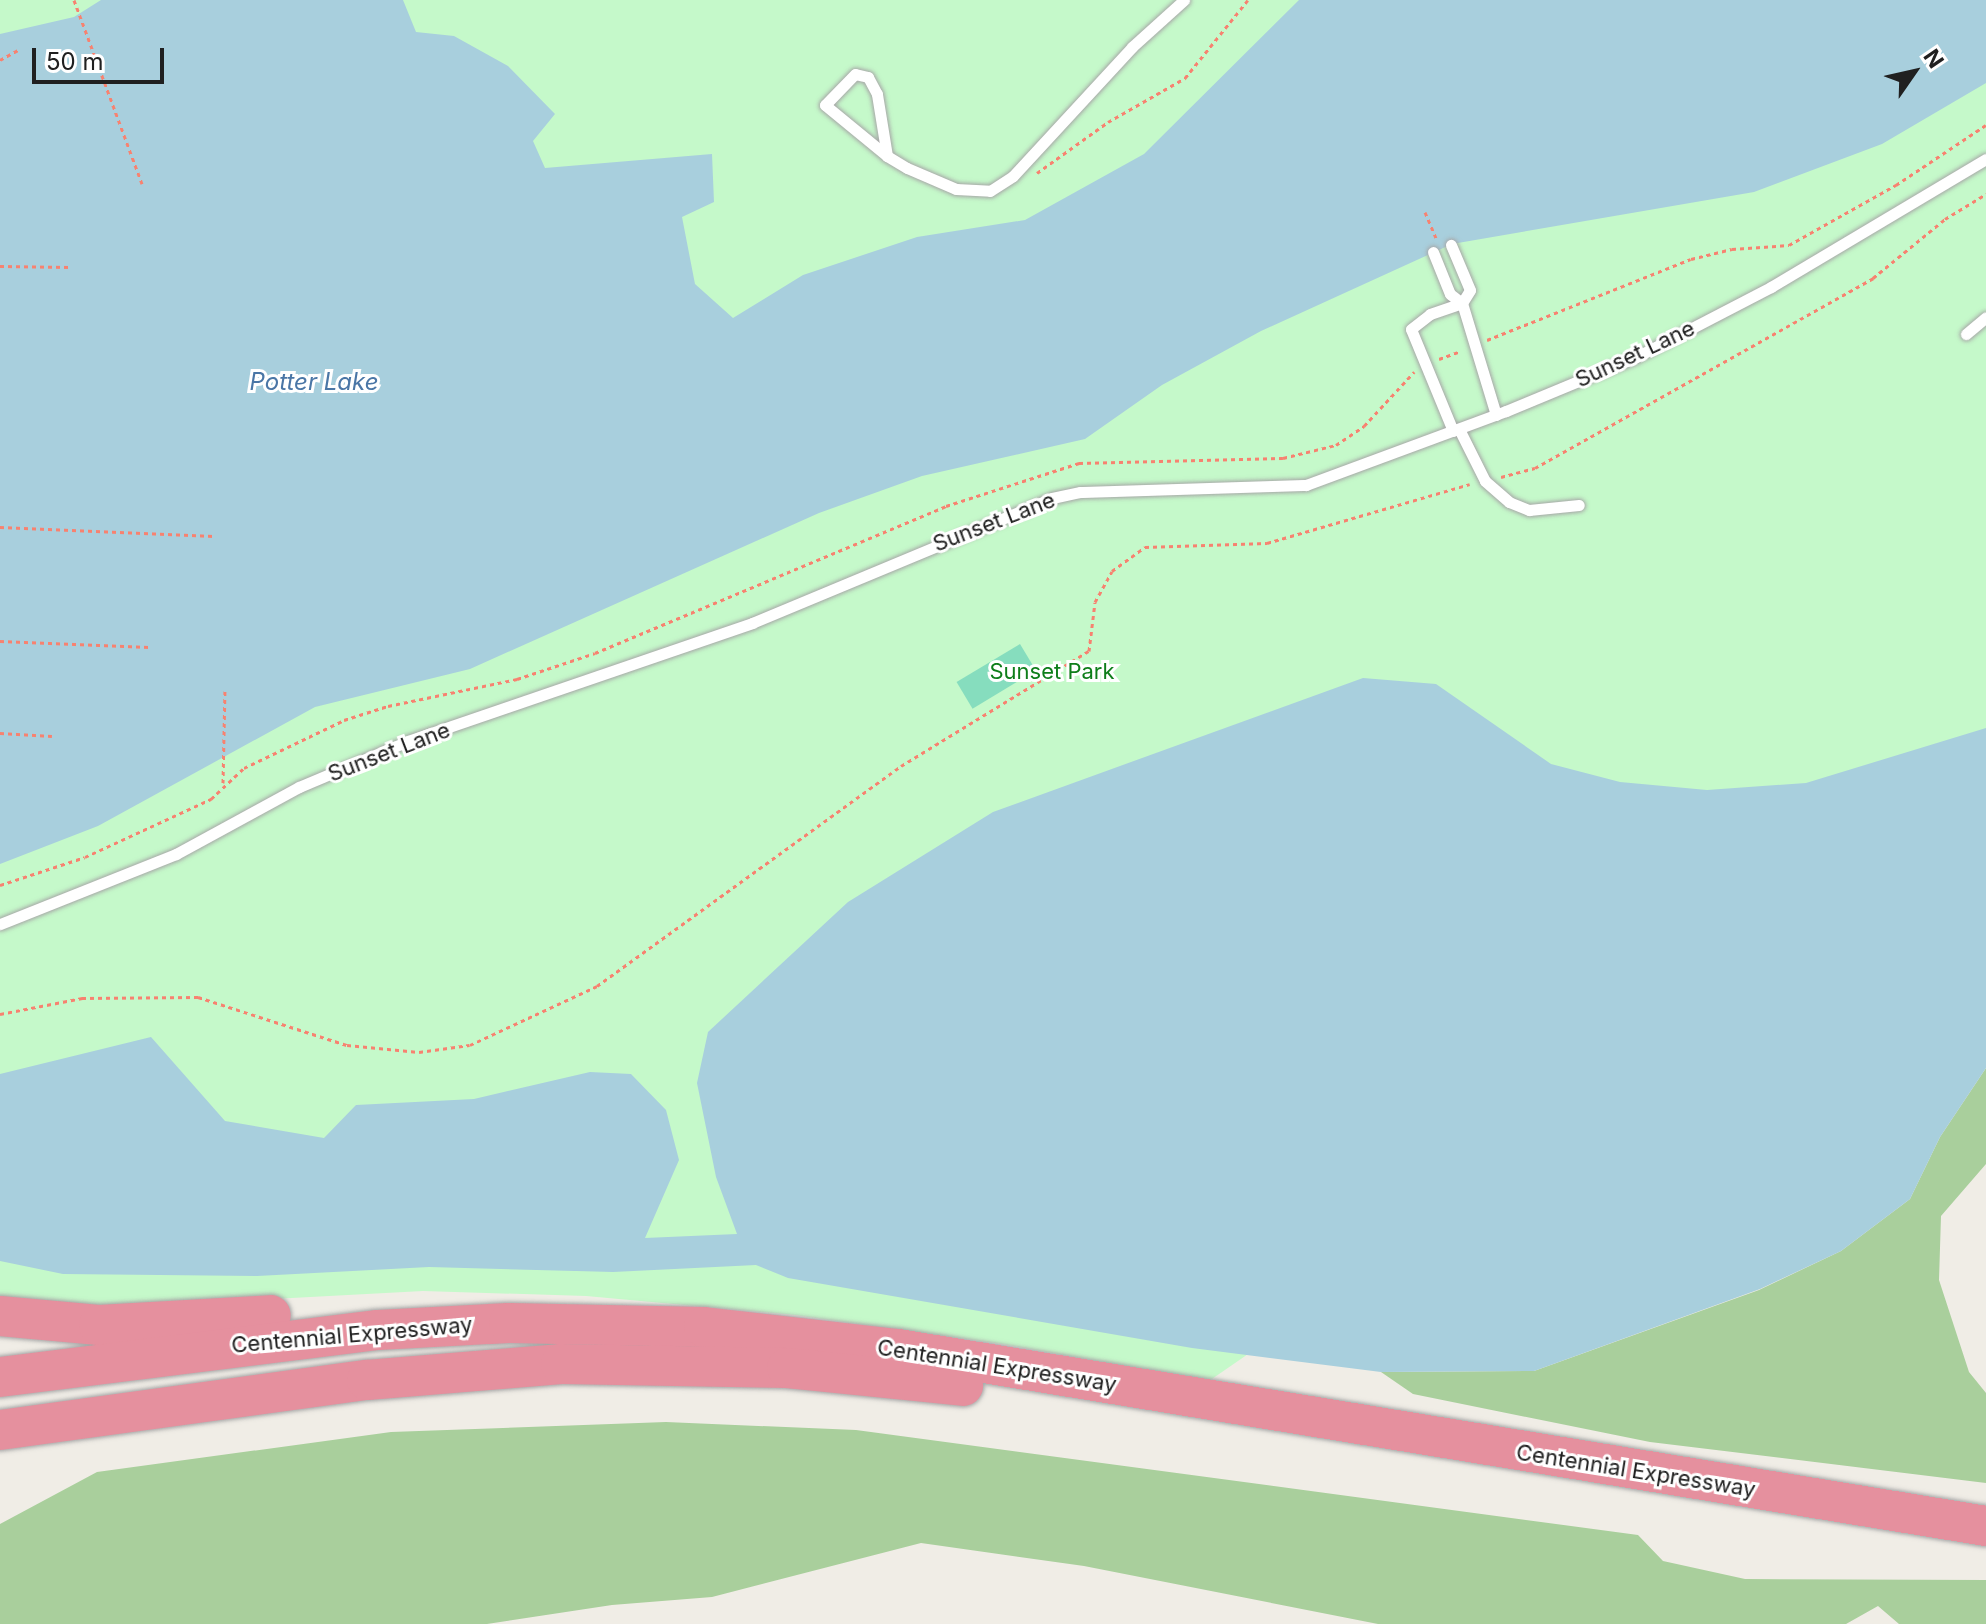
<!DOCTYPE html>
<style>
body{margin:0}
#map{position:relative;width:1986px;height:1624px;overflow:hidden;background:#f0ede6;font-family:Inter,sans-serif}
div>[style]{position:absolute}
.forest>*{inset:0;background:#a9cf9c}
.park>*{inset:0;background:#c5f9ca}
.pitch>*{inset:0;background:#86ddbe;transform-origin:0 0}
.water>*{inset:0;background:#a8cfdd}
.path>*{height:3px;margin-top:-1.5px;transform-origin:0;background:repeating-linear-gradient(90deg,#f78270 0 4px,transparent 0 8px)}
.roads{filter:drop-shadow(0 0 2px #a7a7a7) drop-shadow(0 0 2px #a7a7a7)}
.service>*{height:11px;margin:-5.5px;padding:0 5.5px;transform-origin:5.5px;border-radius:5.5px;background:#fff}
.motorway>*{height:40px;margin:-20px;padding:0 20px;transform-origin:20px;border-radius:20px;background:#e5909e}
span{translate:-50% -50%;white-space:nowrap;text-align:center;line-height:1.15;-webkit-text-stroke:6px #fff;paint-order:stroke}
.street-label{font-size:22px;color:#202020}
.park-label{font-size:22px;color:#0e7e1a}
.water-label{font-size:24px;color:#4a76a6;font-style:italic}
.north{position:absolute;left:1874px;top:32px;width:80px;height:80px;-webkit-text-stroke:6px #fff;paint-order:stroke;rotate:56deg;font-size:22px;font-weight:700;line-height:32px;text-align:center;color:#202020}
.north::after{content:'';display:block;margin:auto;width:28px;height:36px;background:#202020;clip-path:polygon(50% 0,100% 100%,50% 72%,0 100%)}
.scale{position:absolute;left:32px;top:48px;width:132px;height:36px;box-sizing:border-box;border:4px solid #202020;border-top:0;padding-left:10px;font-size:24px;line-height:28px;white-space:nowrap;color:#202020;-webkit-text-stroke:6px #fff;paint-order:stroke}
</style>
<div id="map">
<div class="forest">
<i style="clip-path:polygon(1986px 1068px,1986px 1164px,1941px 1216px,1939px 1280px,1969px 1372px,1986px 1393px,1986px 1483px,1650px 1442px,1413px 1394px,1381px 1372px,1534px 1371px,1759px 1290px,1841px 1251px,1910px 1199px,1940px 1137px)"></i>
<i style="clip-path:polygon(666px 1422px,856px 1430px,1638px 1535px,1663px 1561px,1745px 1579px,1986px 1580px,1986px 1624px,1899px 1624px,1878px 1606px,1846px 1624px,1378px 1624px,1084px 1566px,921px 1543px,712px 1597px,612px 1605px,487px 1624px,0 1624px,0 1524px,97px 1472px,391px 1432px)"></i>
</div>
<div class="park">
<i style="clip-path:polygon(0 0,1986px 0,1986px 1044px,1769px 995px,1209px 1381px,1002px 1344px,794px 1315px,586px 1296px,423px 1291px,84px 1309px,0 1301px)"></i>
</div>
<div class="pitch">
<i style="left:1020px;top:644px;width:31px;height:74px;rotate:59deg"></i>
</div>
<div class="water">
<i style="clip-path:polygon(101px 0,403px 0,416px 32px,454px 36px,508px 66px,555px 114px,533px 141px,545px 168px,712px 154px,714px 202px,682px 217px,695px 284px,733px 318px,803px 275px,917px 237px,1025px 220px,1144px 154px,1299px 0,1986px 0,1986px 83px,1882px 144px,1754px 192px,1452px 244px,1261px 331px,1162px 385px,1085px 439px,922px 476px,819px 513px,470px 669px,315px 707px,98px 826px,0 864px,0 34px,74px 17px)"></i>
<i style="clip-path:polygon(1363px 678px,1436px 684px,1551px 764px,1620px 782px,1707px 790px,1806px 783px,1986px 728px,1986px 1068px,1940px 1137px,1910px 1199px,1841px 1251px,1760px 1289px,1534px 1371px,1381px 1372px,1192px 1348px,788px 1278px,756px 1265px,613px 1272px,429px 1267px,257px 1276px,63px 1274px,0 1261px,0 1074px,151px 1037px,225px 1121px,324px 1138px,356px 1105px,474px 1099px,590px 1072px,631px 1074px,666px 1110px,679px 1160px,645px 1238px,737px 1234px,716px 1177px,697px 1083px,708px 1032px,848px 902px,993px 812px)"></i>
</div>
<div class="path">
<i style="left:74px;top:0;width:196px;rotate:69.7deg"></i>
<i style="left:0;top:60px;width:21px;rotate:-29deg"></i>
<i style="left:1037px;top:173px;width:87px;rotate:-35.7deg"></i>
<i style="left:1108px;top:122px;width:89px;rotate:-29.7deg"></i>
<i style="left:1185px;top:78px;width:100px;rotate:-51.1deg"></i>
<i style="left:1425px;top:212px;width:28px;rotate:67deg"></i>
<i style="left:0;top:266px;width:70px;rotate:0.8deg"></i>
<i style="left:1487px;top:340px;width:219px;rotate:-21.7deg"></i>
<i style="left:1691px;top:259px;width:42px;rotate:-13.7deg"></i>
<i style="left:1732px;top:249px;width:57px;rotate:-4deg"></i>
<i style="left:1789px;top:245px;width:123px;rotate:-29.3deg"></i>
<i style="left:1896px;top:185px;width:108px;rotate:-33.7deg"></i>
<i style="left:1439px;top:359px;width:23px;rotate:-20deg"></i>
<i style="left:1501px;top:477px;width:35px;rotate:-15deg"></i>
<i style="left:1535px;top:468px;width:388px;rotate:-29.3deg"></i>
<i style="left:1873px;top:278px;width:93px;rotate:-39.3deg"></i>
<i style="left:1945px;top:219px;width:48px;rotate:-31.4deg"></i>
<i style="left:0;top:527px;width:214px;rotate:2.4deg"></i>
<i style="left:0;top:641px;width:149px;rotate:2.3deg"></i>
<i style="left:0;top:733px;width:52px;rotate:3.3deg"></i>
<i style="left:223px;top:783px;width:92px;rotate:-88.8deg"></i>
<i style="left:0;top:885px;width:89px;rotate:-18.2deg"></i>
<i style="left:85px;top:857px;width:139px;rotate:-24.7deg"></i>
<i style="left:211px;top:799px;width:45px;rotate:-43.2deg"></i>
<i style="left:244px;top:768px;width:111px;rotate:-25.6deg"></i>
<i style="left:344px;top:720px;width:46px;rotate:-17.7deg"></i>
<i style="left:388px;top:706px;width:132px;rotate:-11.8deg"></i>
<i style="left:517px;top:679px;width:82px;rotate:-18.4deg"></i>
<i style="left:595px;top:653px;width:381px;rotate:-22.7deg"></i>
<i style="left:946px;top:506px;width:140px;rotate:-17.9deg"></i>
<i style="left:1079px;top:463px;width:204px;rotate:-1.4deg"></i>
<i style="left:1283px;top:458px;width:55px;rotate:-13.8deg"></i>
<i style="left:1336px;top:445px;width:34px;rotate:-34deg"></i>
<i style="left:1364px;top:426px;width:74px;rotate:-47.2deg"></i>
<i style="left:0;top:1014px;width:84px;rotate:-11deg"></i>
<i style="left:82px;top:998px;width:116px;rotate:-0.5deg"></i>
<i style="left:198px;top:997px;width:157px;rotate:17.9deg"></i>
<i style="left:347px;top:1045px;width:72px;rotate:5.6deg"></i>
<i style="left:419px;top:1052px;width:51px;rotate:-7.8deg"></i>
<i style="left:470px;top:1045px;width:140px;rotate:-24.9deg"></i>
<i style="left:597px;top:986px;width:375px;rotate:-35.9deg"></i>
<i style="left:901px;top:766px;width:220px;rotate:-31.5deg"></i>
<i style="left:1089px;top:651px;width:49px;rotate:-83deg"></i>
<i style="left:1095px;top:602px;width:35px;rotate:-61deg"></i>
<i style="left:1112px;top:571px;width:41px;rotate:-36deg"></i>
<i style="left:1145px;top:547px;width:122px;rotate:-1.9deg"></i>
<i style="left:1267px;top:543px;width:211px;rotate:-16.2deg"></i>
</div>
<div class="roads">
<div class="service">
<i style="left:887px;top:156px;width:63px;rotate:-99.2deg"></i>
<i style="left:877px;top:94px;width:19px;rotate:-118deg"></i>
<i style="left:868px;top:77px;width:13px;rotate:-167deg"></i>
<i style="left:855px;top:74px;width:43px;rotate:134.1deg"></i>
<i style="left:825px;top:105px;width:80px;rotate:39.4deg"></i>
<i style="left:887px;top:156px;width:23px;rotate:31deg"></i>
<i style="left:907px;top:168px;width:53px;rotate:23.2deg"></i>
<i style="left:956px;top:189px;width:34px;rotate:3deg"></i>
<i style="left:990px;top:191px;width:27px;rotate:-33deg"></i>
<i style="left:1013px;top:176px;width:176px;rotate:-47.3deg"></i>
<i style="left:1132px;top:47px;width:70px;rotate:-42.1deg"></i>
<i style="left:1433px;top:252px;width:45px;rotate:68deg"></i>
<i style="left:1450px;top:294px;width:15px;rotate:37deg"></i>
<i style="left:1462px;top:303px;width:15px;rotate:-58deg"></i>
<i style="left:1470px;top:290px;width:49px;rotate:-112.9deg"></i>
<i style="left:1966px;top:334px;width:26px;rotate:-40deg"></i>
<i style="left:1459px;top:429px;width:58px;rotate:63.4deg"></i>
<i style="left:1485px;top:481px;width:32px;rotate:41deg"></i>
<i style="left:1509px;top:502px;width:22px;rotate:22deg"></i>
<i style="left:1529px;top:510px;width:50px;rotate:-5.7deg"></i>
<i style="left:1453px;top:431px;width:110px;rotate:-112.4deg"></i>
<i style="left:1411px;top:329px;width:24px;rotate:-38deg"></i>
<i style="left:1430px;top:314px;width:34px;rotate:-19deg"></i>
<i style="left:1462px;top:303px;width:117px;rotate:73.1deg"></i>
<i style="left:0;top:924px;width:189px;rotate:-21.7deg"></i>
<i style="left:176px;top:854px;width:140px;rotate:-28.6deg"></i>
<i style="left:299px;top:787px;width:118px;rotate:-22.9deg"></i>
<i style="left:408px;top:741px;width:364px;rotate:-18.9deg"></i>
<i style="left:752px;top:623px;width:325px;rotate:-22.6deg"></i>
<i style="left:1052px;top:498px;width:29px;rotate:-12deg"></i>
<i style="left:1080px;top:492px;width:226px;rotate:-1.8deg"></i>
<i style="left:1306px;top:485px;width:213px;rotate:-20.3deg"></i>
<i style="left:1506px;top:411px;width:139px;rotate:-22.5deg"></i>
<i style="left:1634px;top:358px;width:154px;rotate:-27.4deg"></i>
<i style="left:1771px;top:287px;width:250px;rotate:-30.8deg"></i>
</div>
<div class="motorway">
<i style="left:0;top:1316px;width:99px;rotate:5.2deg"></i>
<i style="left:99px;top:1325px;width:172px;rotate:-3.3deg"></i>
<i style="left:0;top:1377px;width:381px;rotate:-7.1deg"></i>
<i style="left:378px;top:1330px;width:131px;rotate:-3.1deg"></i>
<i style="left:509px;top:1323px;width:195px;rotate:1.2deg"></i>
<i style="left:704px;top:1327px;width:195px;rotate:6.5deg"></i>
<i style="left:898px;top:1349px;width:1102px;rotate:9.24deg"></i>
<i style="left:0;top:1430px;width:370px;rotate:-7.8deg"></i>
<i style="left:367px;top:1380px;width:195px;rotate:-4.7deg"></i>
<i style="left:561px;top:1364px;width:226px;rotate:1deg"></i>
<i style="left:787px;top:1368px;width:177px;rotate:5.8deg"></i>
</div>
</div>
<div class="street-label">
<span style="left:1635px;top:354px;rotate:-25deg">Sunset Lane</span>
<span style="left:994px;top:522px;rotate:-21deg">Sunset Lane</span>
<span style="left:389px;top:752px;rotate:-21deg">Sunset Lane</span>
<span style="left:352px;top:1335px;rotate:-5deg">Centennial Expressway</span>
<span style="left:997px;top:1366px;rotate:9deg">Centennial Expressway</span>
<span style="left:1636px;top:1471px;rotate:9deg">Centennial Expressway</span>
</div>
<div class="park-label">
<span style="left:1052px;top:672px">Sunset Park</span>
</div>
<div class="water-label">
<span style="left:314px;top:382px">Potter Lake</span>
</div>
<div class="north">N</div>
<div class="scale">50 m</div>
</div>
